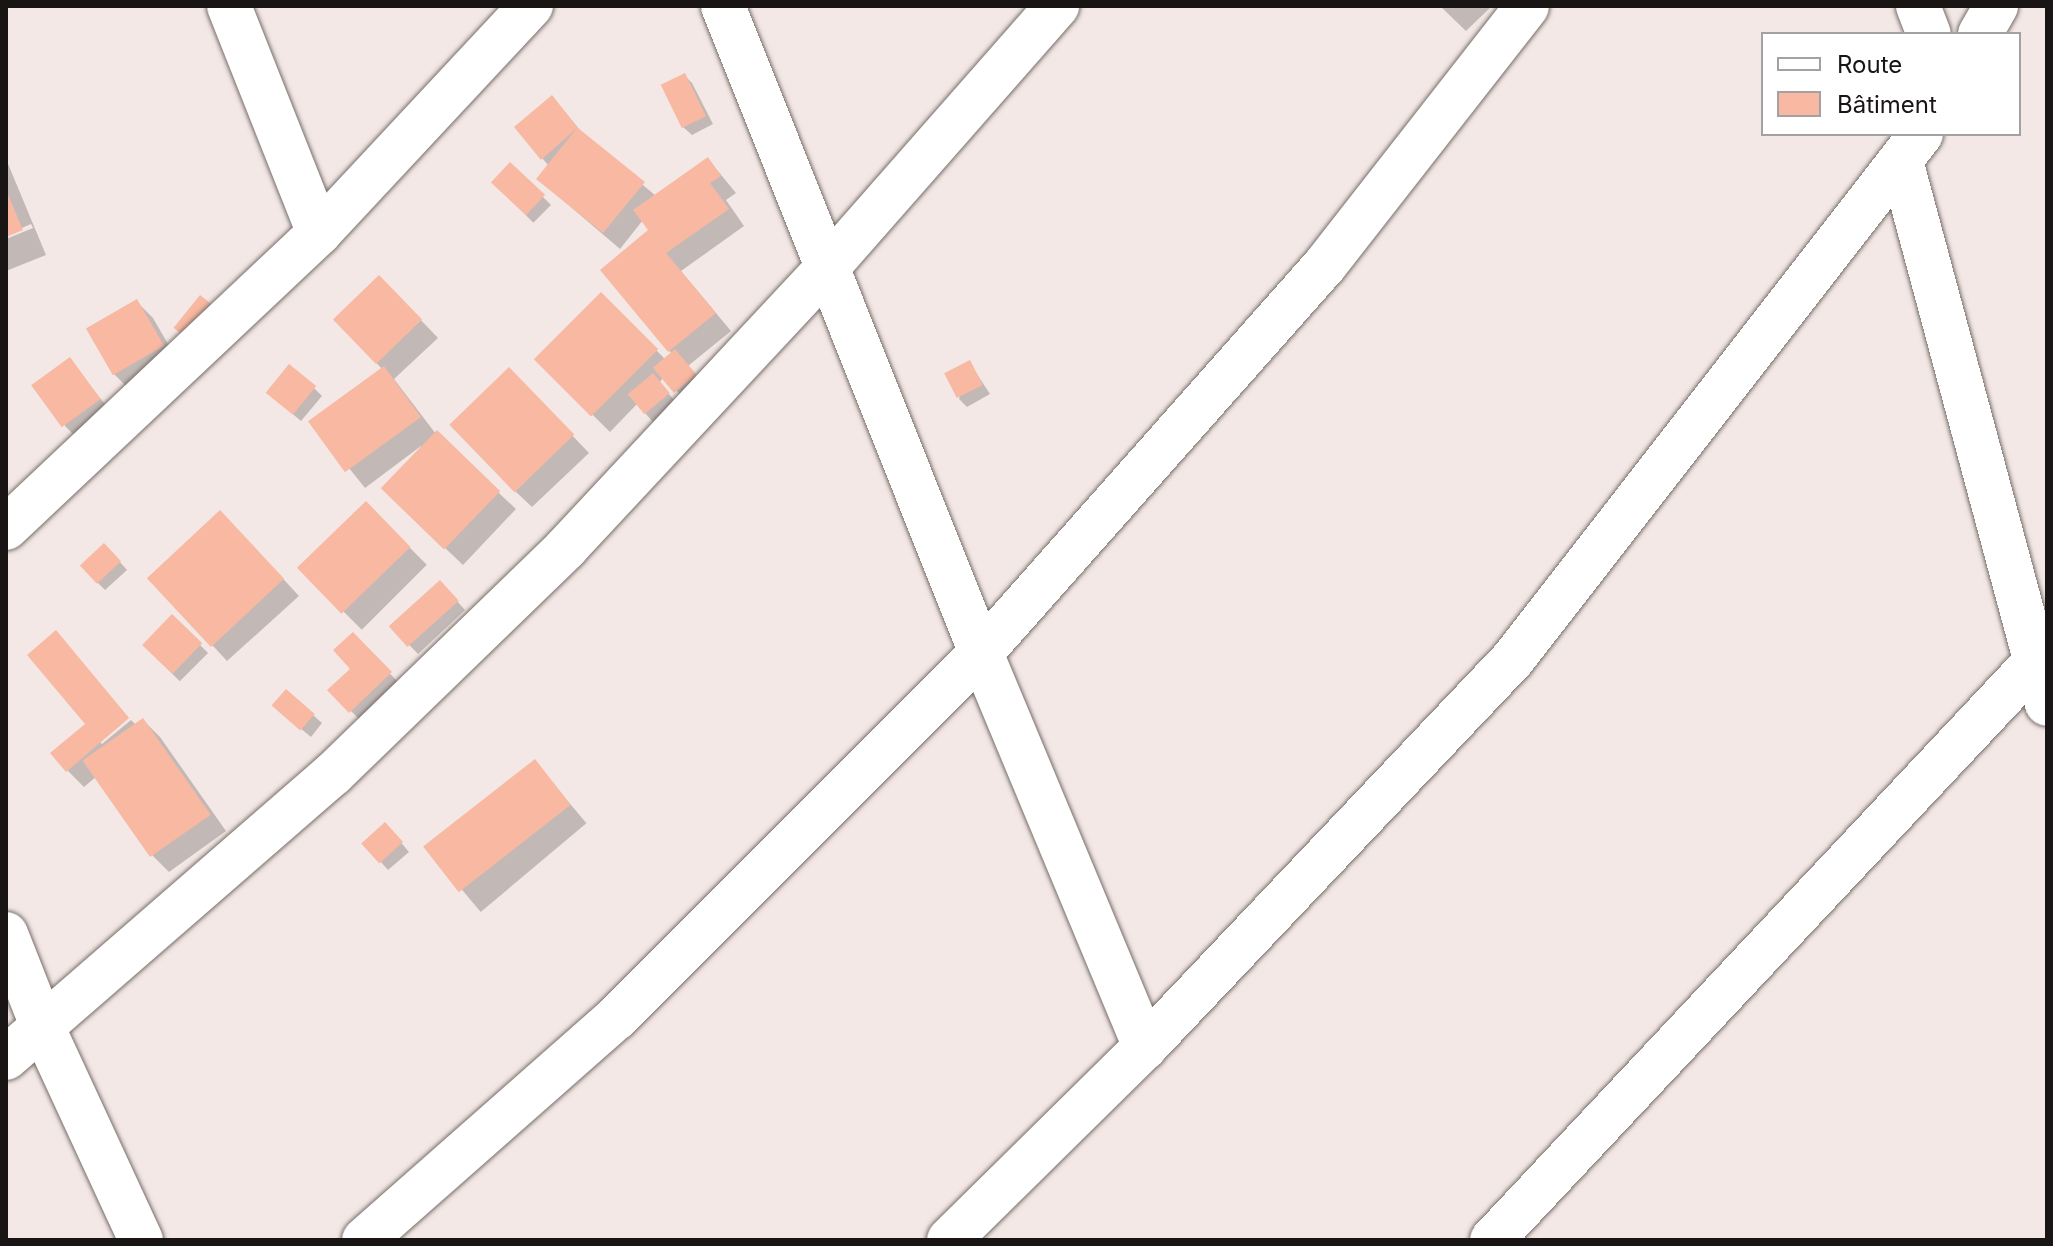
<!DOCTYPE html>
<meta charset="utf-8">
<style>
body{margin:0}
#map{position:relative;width:2053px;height:1246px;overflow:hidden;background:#f3e8e5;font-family:Inter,sans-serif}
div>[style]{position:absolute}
.shadow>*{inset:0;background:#0003;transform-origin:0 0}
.building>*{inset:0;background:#f8b8a1;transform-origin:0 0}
.roads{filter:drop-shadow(0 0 2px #766d69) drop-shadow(0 0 2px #766d69)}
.minor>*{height:44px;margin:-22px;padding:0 22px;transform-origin:22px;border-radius:22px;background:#fff}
span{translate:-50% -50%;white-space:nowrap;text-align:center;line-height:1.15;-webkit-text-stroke:6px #fff;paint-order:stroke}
.frame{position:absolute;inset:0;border:8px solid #181514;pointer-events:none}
.legend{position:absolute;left:1761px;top:32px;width:260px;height:104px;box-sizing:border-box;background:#fff;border:2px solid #a3a1a1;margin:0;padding:10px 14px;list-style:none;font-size:24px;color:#181514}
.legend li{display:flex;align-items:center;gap:16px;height:40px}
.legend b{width:40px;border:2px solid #a3a1a1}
</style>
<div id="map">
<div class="shadow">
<i style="clip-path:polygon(1440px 6px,1492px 6px,1466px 31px)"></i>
<i style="clip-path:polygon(684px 75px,692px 83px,713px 124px,692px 135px,683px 127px)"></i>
<i style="clip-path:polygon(560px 106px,585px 136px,656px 196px,708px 159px,736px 193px,726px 200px,744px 226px,681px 271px,731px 331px,688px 366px,702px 383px,684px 399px,664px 377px,659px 383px,676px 402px,653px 422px,637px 404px,610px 432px,537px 360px,601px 295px,665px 359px,672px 354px,603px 270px,651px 231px,643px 220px,620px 249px,538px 179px,549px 166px,542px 158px)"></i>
<i style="clip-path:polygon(6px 159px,46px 255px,6px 271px,6px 239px,33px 228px,31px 224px,6px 235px)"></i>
<i style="left:510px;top:164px;width:58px;height:25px;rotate:45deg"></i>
<i style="clip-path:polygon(396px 294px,438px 338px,394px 379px,436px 434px,516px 509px,463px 565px,400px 505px,421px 446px,365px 488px,312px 422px,383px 370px,335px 319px)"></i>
<i style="clip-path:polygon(136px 301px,153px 318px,179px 363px,131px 391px,114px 374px,88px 328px)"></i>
<i style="clip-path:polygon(70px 360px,108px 408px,73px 434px,65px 426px)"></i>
<i style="clip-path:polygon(969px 362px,990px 394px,967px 407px,959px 399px)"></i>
<i style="clip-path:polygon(526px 387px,589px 453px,532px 507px,515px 491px)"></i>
<i style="clip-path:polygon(314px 388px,322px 396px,301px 421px,276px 400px)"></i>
<i style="left:366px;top:504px;width:86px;height:92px;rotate:45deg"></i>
<i style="clip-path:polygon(237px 529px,299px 596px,227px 661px,149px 577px)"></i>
<i style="clip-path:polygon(112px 553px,127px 570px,105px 590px,97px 582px)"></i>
<i style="clip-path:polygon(448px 591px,465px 610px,418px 654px,392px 627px)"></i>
<i style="left:172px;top:617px;width:51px;height:40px;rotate:45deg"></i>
<i style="clip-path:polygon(56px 633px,128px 717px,99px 741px,102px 744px,131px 720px,136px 725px,143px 720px,160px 737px,226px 831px,169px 872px,152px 855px,97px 776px,84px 787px,67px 770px,87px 724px)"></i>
<i style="clip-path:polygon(353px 635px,398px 682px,359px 719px,330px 690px,353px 669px)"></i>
<i style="clip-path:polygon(283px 714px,313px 715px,322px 723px,311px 737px)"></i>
<i style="left:535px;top:762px;width:80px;height:138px;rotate:50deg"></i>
<i style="clip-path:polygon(393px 833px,409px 852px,388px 870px,364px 843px)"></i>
</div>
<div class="building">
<i style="left:685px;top:73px;width:48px;height:27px;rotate:64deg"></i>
<i style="clip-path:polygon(552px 95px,578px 128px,645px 182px,603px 233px,536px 179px,577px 128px,541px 160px,514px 127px)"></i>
<i style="clip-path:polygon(708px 157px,721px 176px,710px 183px,729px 209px,666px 253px,716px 313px,668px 352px,600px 270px,648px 230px,633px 210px)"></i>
<i style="left:510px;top:162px;width:48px;height:28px;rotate:43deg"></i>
<i style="clip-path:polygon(6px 190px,23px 230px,6px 237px)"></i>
<i style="left:379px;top:275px;width:62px;height:64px;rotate:46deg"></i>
<i style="left:601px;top:292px;width:81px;height:95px;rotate:45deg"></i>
<i style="left:200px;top:295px;width:28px;height:42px;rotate:39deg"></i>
<i style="left:137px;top:299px;width:54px;height:59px;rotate:60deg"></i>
<i style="left:675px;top:349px;width:33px;height:29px;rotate:50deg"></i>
<i style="left:70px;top:357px;width:52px;height:48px;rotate:54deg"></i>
<i style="left:970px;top:360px;width:28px;height:29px;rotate:63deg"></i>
<i style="left:289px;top:364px;width:35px;height:37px;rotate:39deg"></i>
<i style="left:384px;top:366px;width:63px;height:94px;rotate:54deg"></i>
<i style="left:509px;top:367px;width:94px;height:83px;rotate:46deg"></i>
<i style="left:653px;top:373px;width:26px;height:33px;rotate:50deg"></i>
<i style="left:437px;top:430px;width:88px;height:81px;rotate:44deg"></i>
<i style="left:366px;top:501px;width:64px;height:96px;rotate:46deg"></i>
<i style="left:220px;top:510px;width:94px;height:100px;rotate:47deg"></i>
<i style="left:104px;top:543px;width:25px;height:33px;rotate:47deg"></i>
<i style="left:440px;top:580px;width:28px;height:69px;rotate:48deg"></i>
<i style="left:172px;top:614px;width:42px;height:43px;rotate:44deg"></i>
<i style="clip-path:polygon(56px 630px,129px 718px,66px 772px,50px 753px,85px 724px,27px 655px)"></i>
<i style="clip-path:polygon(353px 632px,392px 672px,349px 713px,327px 690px,350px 669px,333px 650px)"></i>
<i style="left:286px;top:689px;width:38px;height:22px;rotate:41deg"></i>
<i style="left:143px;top:718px;width:118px;height:74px;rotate:55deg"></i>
<i style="left:535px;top:759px;width:58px;height:142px;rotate:52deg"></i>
<i style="left:385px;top:822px;width:27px;height:32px;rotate:48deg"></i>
</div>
<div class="roads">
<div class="minor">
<i style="left:229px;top:6px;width:244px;rotate:68.4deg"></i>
<i style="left:723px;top:6px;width:697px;rotate:68.26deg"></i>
<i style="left:981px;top:653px;width:427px;rotate:67.4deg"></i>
<i style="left:1918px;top:6px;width:30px;rotate:69deg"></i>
<i style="left:1980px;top:34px;width:32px;rotate:-60deg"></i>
<i style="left:1901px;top:161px;width:562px;rotate:74.95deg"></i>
<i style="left:6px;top:528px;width:430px;rotate:-43.3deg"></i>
<i style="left:319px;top:233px;width:311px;rotate:-47deg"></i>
<i style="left:6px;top:934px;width:101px;rotate:68.5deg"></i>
<i style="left:43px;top:1028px;width:234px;rotate:65.2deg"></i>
<i style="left:6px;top:1058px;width:433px;rotate:-41deg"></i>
<i style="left:333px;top:774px;width:325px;rotate:-44.1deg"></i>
<i style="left:566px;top:548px;width:383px;rotate:-47deg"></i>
<i style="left:827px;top:268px;width:349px;rotate:-48.7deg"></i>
<i style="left:364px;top:1240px;width:336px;rotate:-41.4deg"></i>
<i style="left:616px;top:1018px;width:516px;rotate:-45deg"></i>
<i style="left:981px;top:653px;width:519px;rotate:-48.44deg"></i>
<i style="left:1325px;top:265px;width:328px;rotate:-52deg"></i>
<i style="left:949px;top:1240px;width:275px;rotate:-44.6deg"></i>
<i style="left:1145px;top:1047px;width:535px;rotate:-46.52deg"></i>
<i style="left:1513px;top:659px;width:665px;rotate:-52.15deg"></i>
<i style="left:1492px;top:1240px;width:792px;rotate:-46.79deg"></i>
<i style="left:2034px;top:663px;width:23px;rotate:-56deg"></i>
</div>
</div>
<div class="frame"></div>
<ul class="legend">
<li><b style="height:10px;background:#fff"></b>Route</li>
<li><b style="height:22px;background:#f8b8a1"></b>Bâtiment</li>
</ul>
</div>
